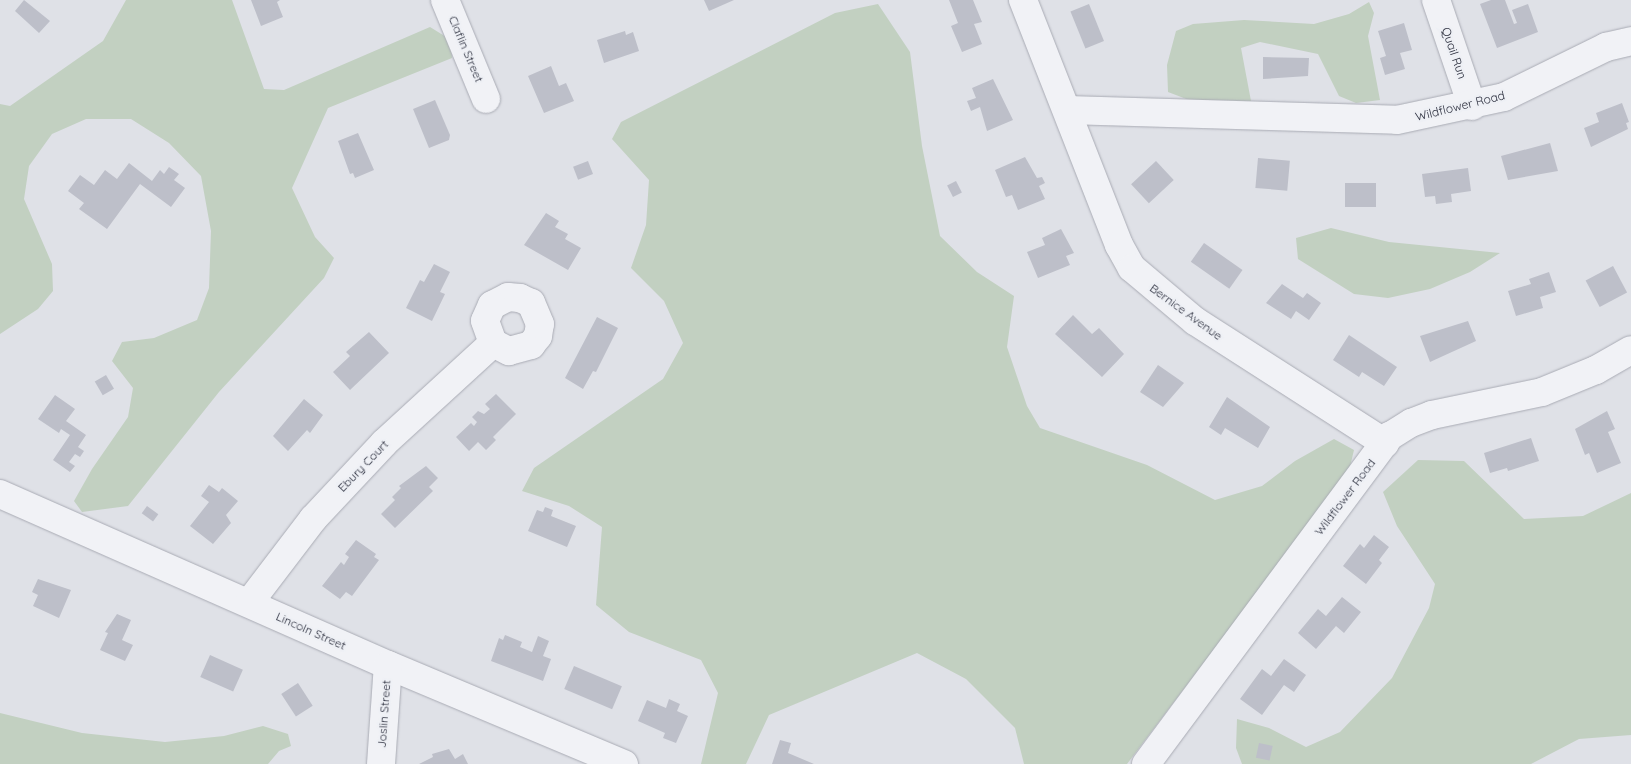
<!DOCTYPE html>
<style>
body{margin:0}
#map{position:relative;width:1631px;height:764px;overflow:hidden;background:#dfe1e7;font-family:Quicksand,sans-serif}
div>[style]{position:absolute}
.green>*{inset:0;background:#c2d0c1}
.building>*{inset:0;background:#bdbfc9;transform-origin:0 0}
.roads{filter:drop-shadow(0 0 1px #a9abb4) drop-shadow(0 0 1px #a9abb4)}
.minor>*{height:28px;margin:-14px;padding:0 14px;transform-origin:14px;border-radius:14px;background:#f1f2f6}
span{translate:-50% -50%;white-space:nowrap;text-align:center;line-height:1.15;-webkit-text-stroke:4.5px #eef0f5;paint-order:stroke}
.street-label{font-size:12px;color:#2a2d3c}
</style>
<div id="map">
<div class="green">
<i style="clip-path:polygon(126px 0,232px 0,264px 89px,284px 90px,430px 27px,451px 40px,452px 58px,328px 108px,292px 188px,315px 237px,334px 258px,324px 278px,219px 392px,128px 506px,82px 512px,74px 501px,92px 469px,128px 417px,133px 388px,112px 361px,122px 342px,154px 338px,197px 320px,209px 288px,211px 231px,201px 176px,169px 143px,131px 119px,86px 119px,52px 134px,29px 166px,24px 199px,52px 264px,53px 291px,38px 309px,0 334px,0 104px,10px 106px,103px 41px)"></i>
<i style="clip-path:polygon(1369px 2px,1374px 13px,1368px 36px,1380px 100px,1356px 103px,1339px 96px,1318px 54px,1260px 42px,1241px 48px,1251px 101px,1189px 100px,1168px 92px,1167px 65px,1176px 31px,1193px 24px,1244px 20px,1314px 24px,1349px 14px)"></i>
<i style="clip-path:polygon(878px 4px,910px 52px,922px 146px,940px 236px,977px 272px,1014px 296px,1007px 347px,1027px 406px,1040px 428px,1147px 465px,1215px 500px,1262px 486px,1295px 461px,1334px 439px,1354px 450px,1349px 471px,1127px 764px,1024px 764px,1015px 728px,966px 679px,917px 653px,769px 715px,746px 764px,701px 764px,718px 693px,701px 660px,629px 632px,596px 605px,602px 527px,569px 506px,522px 491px,534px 468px,663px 379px,683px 343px,664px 301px,631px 268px,646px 225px,649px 180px,612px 139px,621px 122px,835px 13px)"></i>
<i style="clip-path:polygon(1331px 228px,1389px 242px,1500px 253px,1470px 272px,1430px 289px,1388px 298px,1354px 294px,1298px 259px,1296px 238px)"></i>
<i style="clip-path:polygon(1418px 460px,1464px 461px,1524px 519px,1583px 516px,1631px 493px,1631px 735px,1579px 739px,1531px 764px,1242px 764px,1236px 748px,1237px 719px,1269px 728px,1306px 747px,1340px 732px,1392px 678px,1429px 608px,1435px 584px,1397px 526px,1383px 492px)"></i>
<i style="clip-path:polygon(0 713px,82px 733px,165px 742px,224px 736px,263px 726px,288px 734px,291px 746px,279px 751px,268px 764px,0 764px)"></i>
</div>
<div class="building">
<i style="clip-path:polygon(24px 0,50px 21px,39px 33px,15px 11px)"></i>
<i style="clip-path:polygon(251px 0,280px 0,277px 2px,283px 17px,261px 26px)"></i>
<i style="clip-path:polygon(704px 0,734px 0,709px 11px)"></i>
<i style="clip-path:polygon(949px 0,973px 0,982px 22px,974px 24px,982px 44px,962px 52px,951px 26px,958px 23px)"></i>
<i style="clip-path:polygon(1491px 0,1505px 0,1514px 24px,1517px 23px,1512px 10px,1528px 4px,1538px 32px,1497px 48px,1480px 4px)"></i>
<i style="left:1089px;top:4px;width:40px;height:20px;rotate:68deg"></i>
<i style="clip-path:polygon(1404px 23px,1412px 50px,1400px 53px,1405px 69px,1385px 75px,1380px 58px,1386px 56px,1378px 31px)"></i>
<i style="clip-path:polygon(625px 31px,626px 35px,633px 32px,639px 51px,604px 63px,597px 40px)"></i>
<i style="clip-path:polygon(1263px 57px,1309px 58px,1308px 76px,1263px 79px)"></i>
<i style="clip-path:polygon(551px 66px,559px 86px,566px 83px,574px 101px,544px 113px,528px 76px)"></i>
<i style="clip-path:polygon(993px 79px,1013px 120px,987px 131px,980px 107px,971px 111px,967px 101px,976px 98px,972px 88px)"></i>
<i style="clip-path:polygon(435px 100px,450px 135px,449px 140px,429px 148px,413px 109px)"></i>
<i style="clip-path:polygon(1622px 103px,1629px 122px,1626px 123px,1628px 129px,1591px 147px,1584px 128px,1599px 122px,1596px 113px)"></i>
<i style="clip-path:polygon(358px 133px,374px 170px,355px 178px,353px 173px,350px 174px,338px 141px)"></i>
<i style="clip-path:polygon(1550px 143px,1558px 171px,1508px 180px,1501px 156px)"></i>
<i style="clip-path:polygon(1025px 157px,1037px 178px,1042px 177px,1045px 183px,1039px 186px,1045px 199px,1018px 210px,1012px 195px,1006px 197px,995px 170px)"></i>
<i style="left:1258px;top:158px;width:32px;height:30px;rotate:5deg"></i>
<i style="left:588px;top:161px;width:14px;height:16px;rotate:69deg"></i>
<i style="left:1156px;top:161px;width:26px;height:34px;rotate:47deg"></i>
<i style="clip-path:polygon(129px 163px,152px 181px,160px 170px,164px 174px,169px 167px,179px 174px,174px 180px,185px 188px,171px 207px,140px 184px,107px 229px,79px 209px,84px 203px,68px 191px,80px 175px,94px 185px,105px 170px,117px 179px)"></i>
<i style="clip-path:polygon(1468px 168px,1471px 191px,1451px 194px,1452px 202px,1436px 204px,1435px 196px,1425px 197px,1422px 174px)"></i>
<i style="left:956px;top:181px;width:13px;height:10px;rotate:63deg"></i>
<i style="left:1345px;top:183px;width:31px;height:24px"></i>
<i style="clip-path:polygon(546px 213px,559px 221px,555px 227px,568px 234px,565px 239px,581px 248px,568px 270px,524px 245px)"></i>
<i style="clip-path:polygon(1061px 229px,1074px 253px,1066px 256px,1070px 265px,1038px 278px,1027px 252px,1045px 245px,1042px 238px)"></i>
<i style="left:1204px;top:243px;width:47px;height:23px;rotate:35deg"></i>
<i style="clip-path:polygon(434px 264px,450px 272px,440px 292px,445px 294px,432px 321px,406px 308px,420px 280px,424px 282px)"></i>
<i style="left:1613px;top:266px;width:30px;height:31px;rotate:62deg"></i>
<i style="clip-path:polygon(1549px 272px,1556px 292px,1540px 297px,1543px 308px,1516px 316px,1508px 291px,1531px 284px,1529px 279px)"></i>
<i style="clip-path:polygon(1282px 284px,1303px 298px,1307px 293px,1321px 303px,1309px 320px,1296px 311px,1291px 319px,1266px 303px)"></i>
<i style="clip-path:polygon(1073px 315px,1092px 334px,1099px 328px,1124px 354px,1102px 377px,1055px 334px)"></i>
<i style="clip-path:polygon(597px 317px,618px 328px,596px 372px,593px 371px,583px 389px,565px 378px)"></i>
<i style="clip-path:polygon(1468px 321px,1476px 341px,1430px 362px,1420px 336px)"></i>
<i style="clip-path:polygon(369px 332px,389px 353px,350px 390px,333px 372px,350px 356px,346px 352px)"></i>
<i style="clip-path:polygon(1349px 335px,1397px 367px,1384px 386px,1362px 372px,1359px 377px,1333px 360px)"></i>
<i style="clip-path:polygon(1158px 365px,1184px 383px,1163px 407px,1140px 392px)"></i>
<i style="left:106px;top:375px;width:16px;height:13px;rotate:60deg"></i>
<i style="clip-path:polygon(496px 394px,516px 414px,493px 437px,496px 440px,486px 450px,478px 442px,469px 451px,456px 437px,471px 423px,474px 426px,477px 422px,472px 417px,478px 411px,484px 414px,490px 409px,485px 404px)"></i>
<i style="clip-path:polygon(55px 395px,75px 409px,66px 421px,86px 435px,78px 447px,84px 451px,80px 457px,75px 454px,69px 462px,75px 466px,70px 472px,53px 460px,70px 435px,61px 429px,59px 433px,38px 419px)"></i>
<i style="clip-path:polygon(1227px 397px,1270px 427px,1258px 448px,1225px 428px,1221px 435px,1209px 427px)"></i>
<i style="clip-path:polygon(304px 399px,323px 415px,310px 433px,307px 430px,288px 451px,273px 436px)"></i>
<i style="clip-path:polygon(1607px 411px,1615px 429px,1608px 432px,1621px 463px,1597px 473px,1589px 453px,1585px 455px,1575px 429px)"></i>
<i style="clip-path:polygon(1531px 438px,1539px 461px,1508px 471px,1507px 468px,1490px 473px,1484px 453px)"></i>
<i style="clip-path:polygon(426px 466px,438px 478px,429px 487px,433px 491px,395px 528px,381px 514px,395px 500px,392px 497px,401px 488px,399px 486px)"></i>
<i style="clip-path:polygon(209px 485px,219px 492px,222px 488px,238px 501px,226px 515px,231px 523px,213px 544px,190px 526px,209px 502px,201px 496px)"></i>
<i style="left:147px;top:506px;width:14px;height:9px;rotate:36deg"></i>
<i style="clip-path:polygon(545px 507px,553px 510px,551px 516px,576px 526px,567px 547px,528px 531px,537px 510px,543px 512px)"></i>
<i style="clip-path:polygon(1374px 535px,1389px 547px,1379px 560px,1382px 563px,1366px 584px,1343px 566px,1360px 544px,1364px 548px)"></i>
<i style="clip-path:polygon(356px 540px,376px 554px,374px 557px,379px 560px,352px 596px,346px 592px,340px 599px,322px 586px,341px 562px,344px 565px,349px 557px,345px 554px)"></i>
<i style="clip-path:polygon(38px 579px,71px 590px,59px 618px,33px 606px,38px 595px,32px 592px)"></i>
<i style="clip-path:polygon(1342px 597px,1361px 612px,1344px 633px,1336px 626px,1316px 649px,1298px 633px,1318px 609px,1326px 616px)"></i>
<i style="clip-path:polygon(117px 614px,131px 620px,122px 640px,133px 645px,125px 661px,100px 650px,108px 633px,105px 632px)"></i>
<i style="clip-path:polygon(505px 635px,522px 642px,520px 647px,532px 652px,538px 636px,549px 641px,543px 656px,551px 659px,543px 681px,491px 661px,499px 638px,503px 640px)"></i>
<i style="left:210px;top:655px;width:36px;height:24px;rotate:24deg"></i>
<i style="clip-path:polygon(1284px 659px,1306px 675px,1294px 692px,1284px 685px,1262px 715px,1240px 699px,1262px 669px,1271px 676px)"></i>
<i style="left:574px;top:666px;width:52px;height:25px;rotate:23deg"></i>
<i style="left:298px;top:683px;width:27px;height:20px;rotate:57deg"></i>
<i style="clip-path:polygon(669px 699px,680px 704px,677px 711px,688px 716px,676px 743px,663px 738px,665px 733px,638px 721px,647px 700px,666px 708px)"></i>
<i style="clip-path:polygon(780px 740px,791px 743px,788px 753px,814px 764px,772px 764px)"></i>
<i style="left:1259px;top:743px;width:14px;height:15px;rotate:12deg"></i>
<i style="clip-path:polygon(449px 749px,455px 759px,463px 754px,468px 764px,419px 764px,433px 757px,432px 754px)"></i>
</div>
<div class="roads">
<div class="minor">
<i style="left:445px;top:0;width:107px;rotate:67.5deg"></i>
<i style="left:1023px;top:0;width:263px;rotate:68.6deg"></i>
<i style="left:1119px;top:245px;width:26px;rotate:61deg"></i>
<i style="left:1132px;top:268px;width:82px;rotate:40.1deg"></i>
<i style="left:1195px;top:321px;width:226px;rotate:32.7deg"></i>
<i style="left:1436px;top:0;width:112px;rotate:71.2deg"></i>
<i style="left:1067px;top:110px;width:330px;rotate:1.7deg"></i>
<i style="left:1397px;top:120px;width:109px;rotate:-12.1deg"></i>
<i style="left:1504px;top:97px;width:114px;rotate:-26.1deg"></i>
<i style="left:1606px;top:47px;width:26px;rotate:-13deg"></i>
<i style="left:0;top:494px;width:424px;rotate:23.8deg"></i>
<i style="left:388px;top:665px;width:256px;rotate:22.8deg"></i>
<i style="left:249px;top:603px;width:106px;rotate:-52.7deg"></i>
<i style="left:313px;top:519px;width:104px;rotate:-46.9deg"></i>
<i style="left:384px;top:443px;width:148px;rotate:-42.5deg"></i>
<i style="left:493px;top:343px;width:18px;rotate:27deg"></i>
<i style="left:509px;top:351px;width:23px;rotate:-15deg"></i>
<i style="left:531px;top:345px;width:11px;rotate:-52deg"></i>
<i style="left:538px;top:336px;width:12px;rotate:-81deg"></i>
<i style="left:540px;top:324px;width:23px;rotate:-113deg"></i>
<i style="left:531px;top:303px;width:12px;rotate:-156deg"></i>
<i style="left:520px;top:298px;width:12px;rotate:-175deg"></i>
<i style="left:508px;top:297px;width:18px;rotate:153deg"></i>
<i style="left:492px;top:305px;width:17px;rotate:114deg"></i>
<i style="left:485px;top:321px;width:23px;rotate:70deg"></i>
<i style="left:381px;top:764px;width:99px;rotate:-86deg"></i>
<i style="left:1146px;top:764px;width:409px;rotate:-53.4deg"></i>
<i style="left:1390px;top:436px;width:25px;rotate:-32deg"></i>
<i style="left:1411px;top:423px;width:22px;rotate:-21deg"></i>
<i style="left:1432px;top:415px;width:112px;rotate:-11.8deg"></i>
<i style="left:1542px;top:392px;width:58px;rotate:-22.2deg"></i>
<i style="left:1596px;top:370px;width:40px;rotate:-29.7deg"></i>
</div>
</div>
<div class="street-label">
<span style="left:466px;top:49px;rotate:67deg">Claflin Street</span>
<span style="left:1454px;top:53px;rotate:71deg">Quail Run</span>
<span style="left:1460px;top:106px;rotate:-14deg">Wildflower Road</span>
<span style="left:1186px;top:312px;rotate:36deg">Bernice Avenue</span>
<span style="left:363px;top:466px;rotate:-46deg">Ebury Court</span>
<span style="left:1345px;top:497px;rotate:-53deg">Wildflower Road</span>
<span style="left:311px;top:631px;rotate:24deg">Lincoln Street</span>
<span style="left:384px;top:714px;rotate:-86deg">Joslin Street</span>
</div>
</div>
